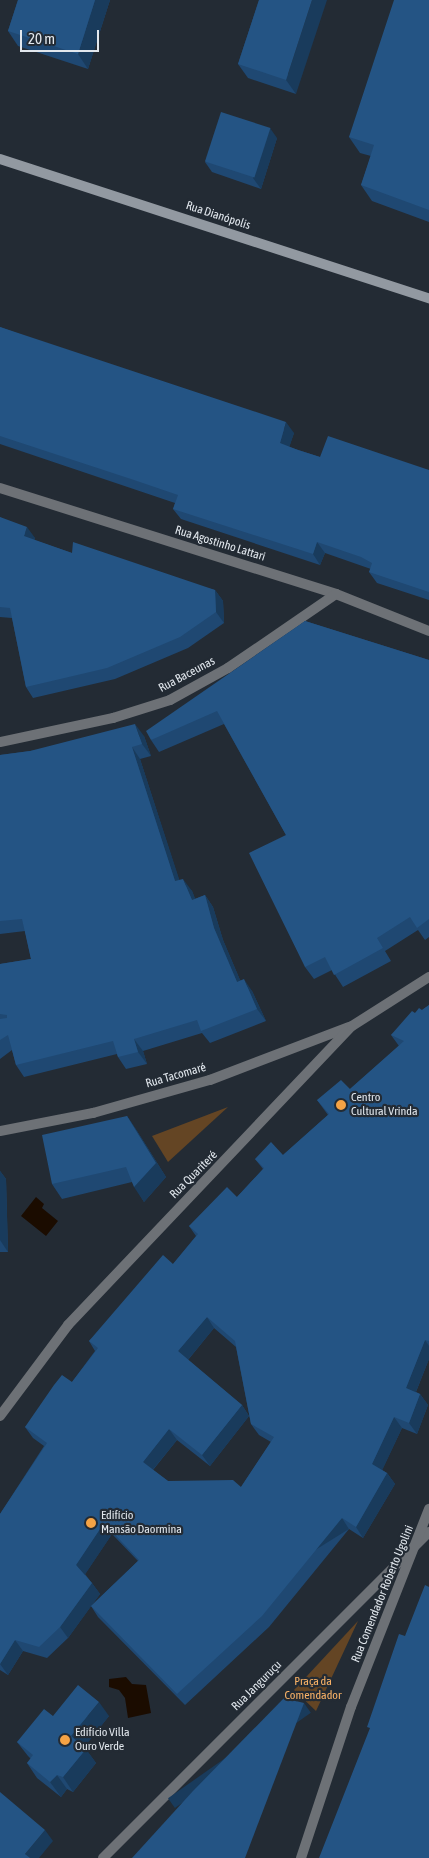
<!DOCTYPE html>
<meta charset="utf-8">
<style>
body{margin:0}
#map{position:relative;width:429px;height:1858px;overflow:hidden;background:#232b34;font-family:"Asap Condensed",sans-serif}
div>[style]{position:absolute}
.green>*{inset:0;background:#644524}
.water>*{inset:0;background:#1b0c00}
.street>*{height:10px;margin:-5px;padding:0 5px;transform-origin:5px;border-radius:5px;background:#6d7176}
.secondary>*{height:10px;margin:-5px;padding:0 5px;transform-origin:5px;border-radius:5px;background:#9299a1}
.wall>*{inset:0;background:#1f4872}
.shaded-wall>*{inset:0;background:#193b5c;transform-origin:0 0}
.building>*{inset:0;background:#245484;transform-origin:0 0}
.dots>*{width:14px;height:14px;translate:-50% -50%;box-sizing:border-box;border:2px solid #232b34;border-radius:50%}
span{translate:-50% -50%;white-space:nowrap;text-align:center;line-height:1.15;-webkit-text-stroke:4.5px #232b34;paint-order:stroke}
.street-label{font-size:12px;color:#e1e7ed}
.poi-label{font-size:12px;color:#e1e7ed}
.left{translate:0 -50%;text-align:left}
.park-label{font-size:12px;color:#fbb367}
.scale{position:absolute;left:20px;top:30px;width:79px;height:22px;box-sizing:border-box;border:2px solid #e1e7ed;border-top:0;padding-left:6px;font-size:15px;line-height:18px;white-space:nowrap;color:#e1e7ed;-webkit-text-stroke:4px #232b34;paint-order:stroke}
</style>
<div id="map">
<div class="green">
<i style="clip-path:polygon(228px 1107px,168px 1162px,152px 1136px)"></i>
<i style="clip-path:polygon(358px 1621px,316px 1711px,294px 1690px)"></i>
</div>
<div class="water">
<i style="clip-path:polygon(36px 1197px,44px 1204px,42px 1208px,58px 1221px,46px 1236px,21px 1216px)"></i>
<i style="clip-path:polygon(126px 1677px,132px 1684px,146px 1685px,151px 1713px,128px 1718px,125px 1698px,119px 1690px,109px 1687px,109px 1679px)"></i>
</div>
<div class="street">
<i style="left:0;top:488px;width:352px;rotate:17.5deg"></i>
<i style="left:336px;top:594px;width:100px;rotate:21.7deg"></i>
<i style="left:0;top:742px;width:116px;rotate:-12deg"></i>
<i style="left:113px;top:718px;width:60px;rotate:-17.5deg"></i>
<i style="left:170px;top:700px;width:66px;rotate:-28.9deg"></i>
<i style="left:228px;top:668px;width:131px;rotate:-34.4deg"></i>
<i style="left:0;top:1131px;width:95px;rotate:-11deg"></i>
<i style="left:93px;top:1113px;width:122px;rotate:-15.8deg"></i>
<i style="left:210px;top:1080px;width:149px;rotate:-20.9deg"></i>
<i style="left:0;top:1416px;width:114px;rotate:-53.2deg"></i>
<i style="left:68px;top:1325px;width:412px;rotate:-46.5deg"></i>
<i style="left:352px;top:1026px;width:91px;rotate:-32.5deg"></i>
<i style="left:103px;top:1858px;width:461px;rotate:-45deg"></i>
<i style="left:301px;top:1858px;width:159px;rotate:-71.7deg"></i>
<i style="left:351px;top:1707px;width:213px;rotate:-68.5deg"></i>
</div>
<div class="secondary">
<i style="left:0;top:159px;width:451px;rotate:18deg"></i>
</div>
<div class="wall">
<i style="clip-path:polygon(18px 0,110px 0,88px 69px,18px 46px,8px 31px)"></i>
<i style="clip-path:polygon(259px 0,296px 94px,248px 78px,238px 64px)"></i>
<i style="clip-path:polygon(429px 0,429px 222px,372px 201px,361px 185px,371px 156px,360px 153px,349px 137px)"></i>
<i style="clip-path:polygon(277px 138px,261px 189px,212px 172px,205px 162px)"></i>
<i style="clip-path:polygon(0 327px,294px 433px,289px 447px,320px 457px,429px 470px,429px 600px,377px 583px,369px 572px,371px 569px,368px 568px,325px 553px,320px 565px,181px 519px,173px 509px,175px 503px,0 444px)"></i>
<i style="clip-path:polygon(0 517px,35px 538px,34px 540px,72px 553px,215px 590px,223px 601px,224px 623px,188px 648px,115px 679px,33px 698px,26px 687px,12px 618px,0 617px)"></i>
<i style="clip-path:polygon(305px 621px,429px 660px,429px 937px,425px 940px,418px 930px,385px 951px,391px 961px,343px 987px,332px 970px,314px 979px,305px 967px,286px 835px,224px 724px,159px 752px,151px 740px)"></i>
<i style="clip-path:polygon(144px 736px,151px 756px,140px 759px,179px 880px,192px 891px,195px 899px,205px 895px,213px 907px,223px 940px,240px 980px,252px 991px,266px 1021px,210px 1043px,202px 1033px,143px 1051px,147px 1064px,126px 1069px,118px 1057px,117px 1054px,24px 1077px,16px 1065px,12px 1050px,0 1059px,0 964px,31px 959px,25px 931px,0 934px,0 755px)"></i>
<i style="clip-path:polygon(evenodd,429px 1005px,429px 1359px,416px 1392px,420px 1394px,428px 1405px,417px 1434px,402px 1428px,382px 1470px,387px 1473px,395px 1484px,363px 1538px,349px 1529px,269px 1627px,185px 1705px,98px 1617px,91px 1606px,68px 1638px,47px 1658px,23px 1651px,8px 1675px,0 1670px,0 1514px,44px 1446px,33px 1438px,25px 1427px,72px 1382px,95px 1351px,89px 1341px,173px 1264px,196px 1236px,189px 1226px,237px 1197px,263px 1169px,255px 1159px,283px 1155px,328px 1115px,317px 1100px,350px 1089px,399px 1046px,391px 1035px,415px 1013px,422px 1010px,429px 1005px,214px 1328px,236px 1347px,251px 1424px,259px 1435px,271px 1442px,241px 1487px,168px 1481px,153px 1470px,177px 1440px,210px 1466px,249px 1416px,242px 1405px,188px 1360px,214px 1328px,429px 1005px,112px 1534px,138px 1561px,91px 1606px,100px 1594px,85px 1574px,112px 1534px)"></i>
<i style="clip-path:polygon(127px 1116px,137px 1131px,166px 1177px,144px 1202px,132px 1182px,62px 1199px,52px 1184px)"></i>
<i style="clip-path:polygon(0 1171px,6px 1179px,8px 1252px,0 1252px)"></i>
<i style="clip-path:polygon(53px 1716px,109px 1716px,84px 1747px,96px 1763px,73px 1792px,67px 1789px,61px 1797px,37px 1778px,27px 1763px,31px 1759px,28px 1756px,17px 1742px)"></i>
</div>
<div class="shaded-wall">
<i style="clip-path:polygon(95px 0,110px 0,88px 69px,78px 54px)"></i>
<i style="clip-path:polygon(312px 0,327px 0,296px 94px,286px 80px)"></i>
<i style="clip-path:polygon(270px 128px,277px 138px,261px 189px,253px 178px)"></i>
<i style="clip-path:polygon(286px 422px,294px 433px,287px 454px,280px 443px)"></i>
<i style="clip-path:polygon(27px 527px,35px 538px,32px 547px,24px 536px)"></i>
<i style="clip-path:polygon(317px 542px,325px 553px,320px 565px,313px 554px)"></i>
<i style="clip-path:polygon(215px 590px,223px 601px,224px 623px,216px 612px)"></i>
<i style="clip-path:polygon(135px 724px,144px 736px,151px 756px,142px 744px)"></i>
<i style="clip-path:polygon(132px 747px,140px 759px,184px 894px,175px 881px)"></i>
<i style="clip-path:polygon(183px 879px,192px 891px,201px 912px,192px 900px)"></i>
<i style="clip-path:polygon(205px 895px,213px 907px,223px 940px,246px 994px,237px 982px,214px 928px)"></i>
<i style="clip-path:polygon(244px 979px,252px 991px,266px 1021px,257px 1009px)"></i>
<i style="clip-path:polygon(134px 1039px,143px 1051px,147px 1064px,138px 1052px)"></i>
<i style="clip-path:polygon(127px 1116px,137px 1131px,166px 1177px,144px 1202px,134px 1187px)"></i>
<i style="clip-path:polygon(0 1171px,6px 1179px,8px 1252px,0 1240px)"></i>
<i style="clip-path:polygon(207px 1317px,214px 1328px,186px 1362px,178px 1351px)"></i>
<i style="clip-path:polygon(425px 1340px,429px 1346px,429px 1359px,413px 1399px,406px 1388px)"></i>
<i style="clip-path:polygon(420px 1394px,428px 1405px,417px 1434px,409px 1423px)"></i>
<i style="clip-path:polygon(242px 1405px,249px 1416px,210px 1466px,202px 1455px)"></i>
<i style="clip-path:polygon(394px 1417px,402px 1428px,380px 1475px,372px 1464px)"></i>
<i style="clip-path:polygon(169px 1429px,177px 1440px,150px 1473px,143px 1462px)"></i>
<i style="clip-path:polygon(387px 1473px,395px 1484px,363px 1538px,356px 1527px)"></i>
<i style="left:342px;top:1518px;width:13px;height:127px;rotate:58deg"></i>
<i style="clip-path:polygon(104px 1523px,112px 1534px,84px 1576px,76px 1565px)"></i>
<i style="clip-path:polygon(92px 1583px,100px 1594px,68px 1638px,60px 1627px)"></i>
<i style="clip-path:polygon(15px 1640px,23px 1651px,8px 1675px,0 1664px)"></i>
<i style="clip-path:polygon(99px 1702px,109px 1716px,81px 1751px,71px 1736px)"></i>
<i style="left:304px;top:1703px;width:12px;height:166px;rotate:55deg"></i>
<i style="clip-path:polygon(86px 1749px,96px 1763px,73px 1792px,63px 1777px)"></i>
<i style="clip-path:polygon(57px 1775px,67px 1789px,61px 1797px,50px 1782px)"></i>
<i style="clip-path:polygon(45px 1830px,53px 1841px,39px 1858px,28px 1858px,25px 1854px)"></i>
</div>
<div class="building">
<i style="clip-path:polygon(18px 0,95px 0,78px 54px,8px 31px)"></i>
<i style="clip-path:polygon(259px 0,312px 0,286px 80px,238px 64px)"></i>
<i style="clip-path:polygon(394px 0,429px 0,429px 210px,361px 185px,374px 145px,349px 137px)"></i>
<i style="left:221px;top:112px;width:52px;height:52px;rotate:18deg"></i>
<i style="clip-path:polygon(0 327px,286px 422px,280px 443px,298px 450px,320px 457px,328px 436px,429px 470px,429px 592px,369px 572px,372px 563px,361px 557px,317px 542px,313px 554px,173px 509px,178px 495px,134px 480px,0 436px)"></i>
<i style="clip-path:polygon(0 517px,27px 527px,24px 536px,72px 553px,73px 542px,215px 590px,216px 612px,180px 637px,107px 668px,26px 687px,10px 608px,0 607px)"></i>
<i style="clip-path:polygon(305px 621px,429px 660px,429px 919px,417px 928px,410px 917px,377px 938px,383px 948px,334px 975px,325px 957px,305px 967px,249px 853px,286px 835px,217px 711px,151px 740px,146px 731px)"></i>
<i style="clip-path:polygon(135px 724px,142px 744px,132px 747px,175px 881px,183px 879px,192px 900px,205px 895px,214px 928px,237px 982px,244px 979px,257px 1009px,201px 1031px,197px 1020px,134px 1039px,138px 1052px,118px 1057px,113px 1041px,16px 1065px,8px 1035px,0 1040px,0 1019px,7px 1018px,7px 1015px,0 1014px,0 964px,31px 959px,22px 919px,0 921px,0 755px,30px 751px)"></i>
<i style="clip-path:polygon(evenodd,429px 1005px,429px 1341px,425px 1340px,406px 1388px,420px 1394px,409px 1423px,394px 1417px,372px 1464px,387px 1473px,356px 1527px,342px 1518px,262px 1616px,177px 1694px,91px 1606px,139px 1560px,104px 1523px,76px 1565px,92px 1583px,60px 1627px,39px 1647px,15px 1640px,0 1664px,0 1514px,47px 1443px,25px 1427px,54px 1385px,62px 1375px,72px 1382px,98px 1348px,89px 1341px,163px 1255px,173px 1264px,198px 1234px,189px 1226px,227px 1187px,237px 1197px,264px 1168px,255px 1159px,271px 1142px,283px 1155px,329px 1114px,317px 1100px,341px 1080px,350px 1089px,404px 1041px,391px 1035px,412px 1011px,415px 1013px,419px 1008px,422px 1010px,429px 1005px,207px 1317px,235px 1341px,251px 1424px,274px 1437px,241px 1487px,233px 1480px,168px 1481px,143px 1462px,169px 1429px,202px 1455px,242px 1405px,178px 1351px,207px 1317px)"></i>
<i style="clip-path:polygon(127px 1116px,156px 1163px,134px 1187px,126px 1167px,52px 1184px,42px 1135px)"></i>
<i style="clip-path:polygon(425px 1585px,429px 1587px,429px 1858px,319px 1858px,370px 1728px,367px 1727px,399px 1634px,405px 1636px)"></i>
<i style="clip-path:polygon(78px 1685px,99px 1702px,71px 1736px,86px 1749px,63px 1777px,57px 1775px,50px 1782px,27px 1763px,33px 1755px,17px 1742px,44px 1709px,53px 1716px)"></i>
<i style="clip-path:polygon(284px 1698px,304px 1703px,245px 1858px,132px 1858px,193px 1791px)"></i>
<i style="clip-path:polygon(0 1792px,45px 1830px,25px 1854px,30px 1858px,0 1858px)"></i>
</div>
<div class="dots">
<i style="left:341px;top:1105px;background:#f5a345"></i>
<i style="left:91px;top:1523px;background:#f5a345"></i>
<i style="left:65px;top:1740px;background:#f5a345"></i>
</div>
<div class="street-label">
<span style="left:218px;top:216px;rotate:18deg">Rua Dianópolis</span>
<span style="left:220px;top:544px;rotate:17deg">Rua Agostinho Lattari</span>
<span style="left:187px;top:675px;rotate:-28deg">Rua Baceunas</span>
<span style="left:176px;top:1076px;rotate:-16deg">Rua Tacomaré</span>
<span style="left:194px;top:1175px;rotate:-45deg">Rua Quariteré</span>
<span style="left:383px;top:1594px;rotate:-68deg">Rua Comendador Roberto Ugolini</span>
<span style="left:257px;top:1686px;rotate:-45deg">Rua Janguruçu</span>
</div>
<div class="poi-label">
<span class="left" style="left:351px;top:1105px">Centro<br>Cultural Vrinda</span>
<span class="left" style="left:101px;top:1523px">Edifício<br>Mansão Daormina</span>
<span class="left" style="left:75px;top:1740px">Edifício Villa<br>Ouro Verde</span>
</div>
<div class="park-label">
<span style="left:313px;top:1689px">Praça da<br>Comendador</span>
</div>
<div class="scale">20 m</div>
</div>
